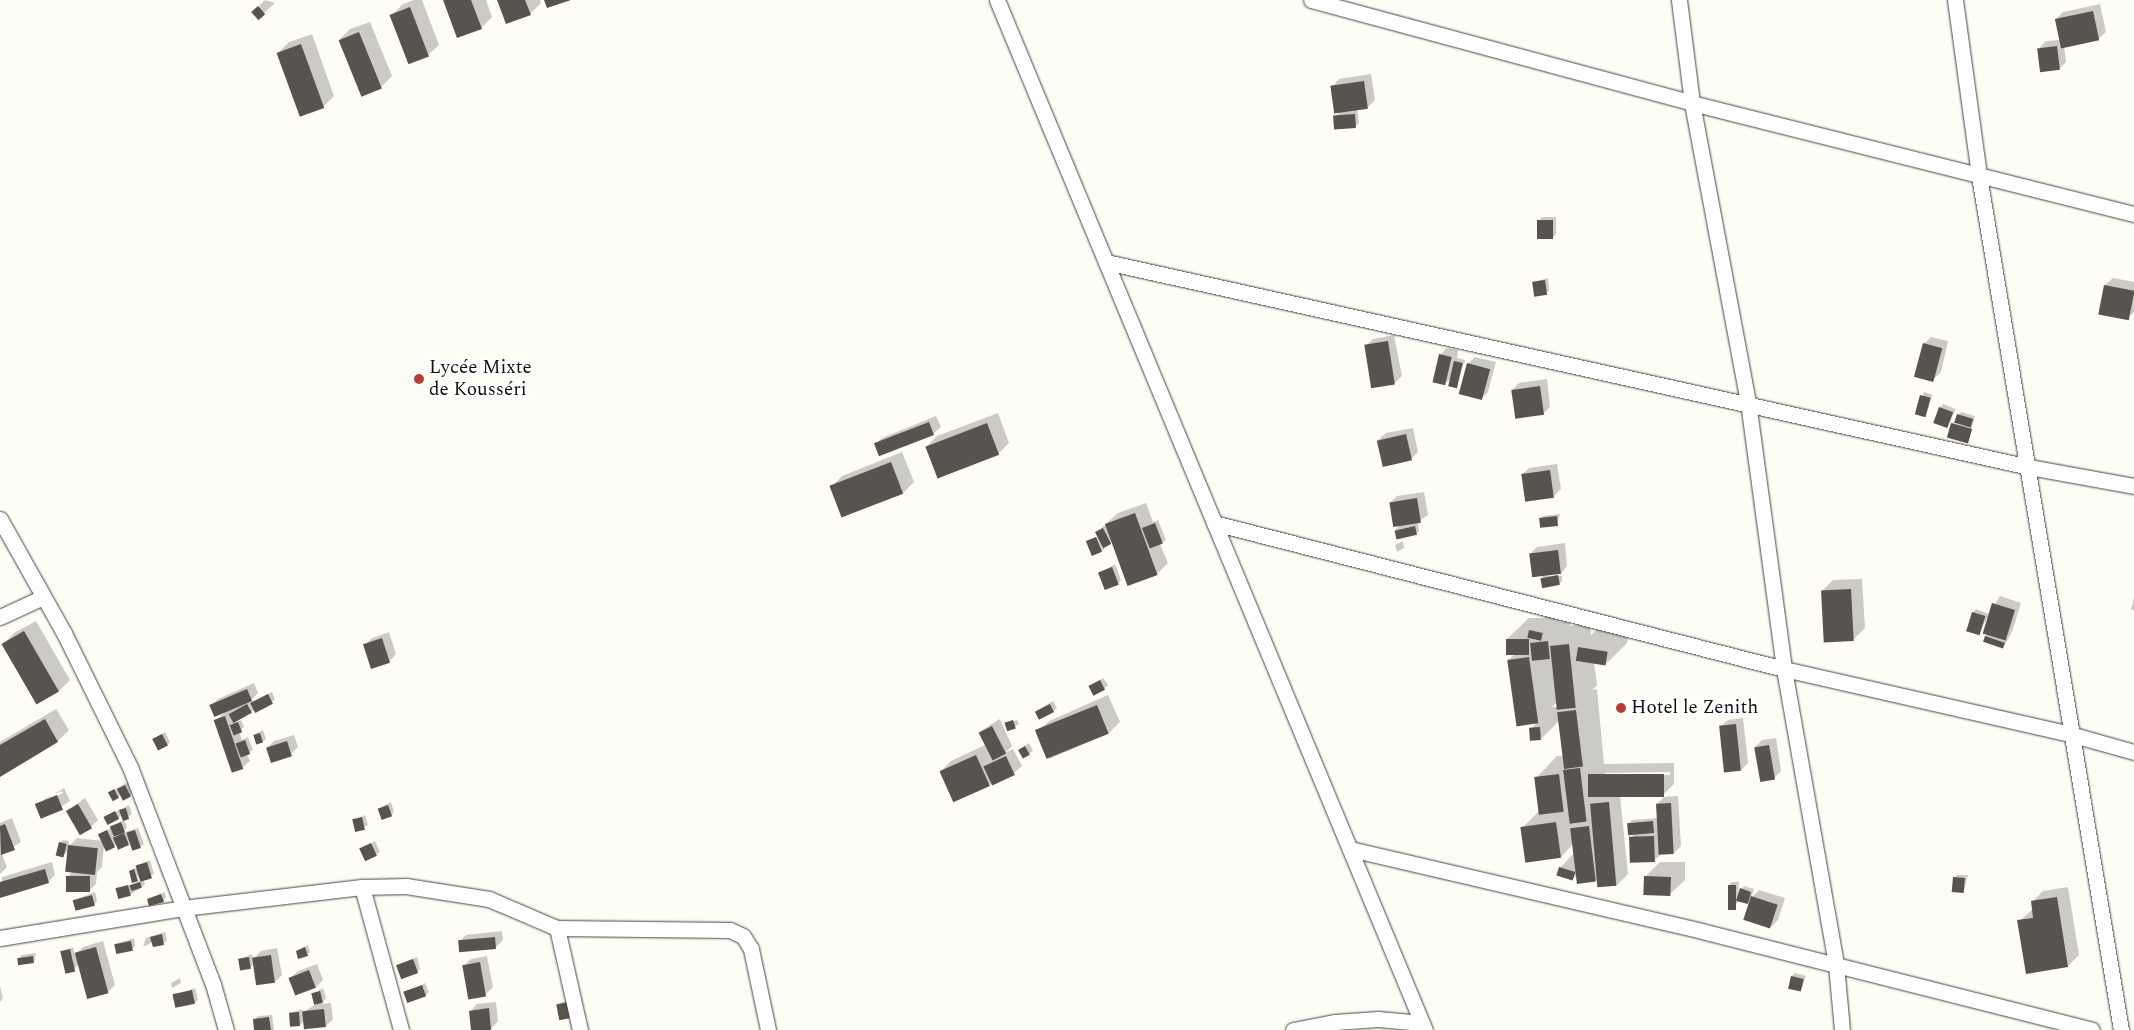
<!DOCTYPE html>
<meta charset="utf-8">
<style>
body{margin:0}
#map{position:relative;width:2134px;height:1030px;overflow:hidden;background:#fefdf5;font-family:Spectral,serif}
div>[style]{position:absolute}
.shadow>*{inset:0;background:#0003;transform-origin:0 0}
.building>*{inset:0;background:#58534e;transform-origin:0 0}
.roads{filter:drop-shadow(0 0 1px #434343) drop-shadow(0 0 1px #434343)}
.minor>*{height:15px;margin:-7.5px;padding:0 7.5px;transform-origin:7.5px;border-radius:7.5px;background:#fff}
.dots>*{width:14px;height:14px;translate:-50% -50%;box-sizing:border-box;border:2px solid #fff;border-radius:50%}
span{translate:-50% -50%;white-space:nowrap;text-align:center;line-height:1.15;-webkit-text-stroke:5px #fff;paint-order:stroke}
.poi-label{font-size:19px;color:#101010}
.left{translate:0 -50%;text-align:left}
</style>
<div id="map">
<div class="shadow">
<i style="clip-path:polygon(265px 0,275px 3px,264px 13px,252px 13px)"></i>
<i style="clip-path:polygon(414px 0,422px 0,439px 45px,428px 55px,392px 15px,403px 4px)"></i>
<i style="clip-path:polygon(444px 0,486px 0,492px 17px,481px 28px)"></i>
<i style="clip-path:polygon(498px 0,540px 0,541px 3px,530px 14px)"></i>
<i style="clip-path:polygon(2100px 4px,2106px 32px,2098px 39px,2064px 45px,2066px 62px,2059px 69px,2039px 48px,2046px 41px,2060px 40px,2056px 19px,2063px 12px)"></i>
<i style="clip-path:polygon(370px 22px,392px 76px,381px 87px,339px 40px,350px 29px)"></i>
<i style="clip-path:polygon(312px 34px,334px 96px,323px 107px,278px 53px,289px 42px)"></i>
<i style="clip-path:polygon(1371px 74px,1375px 100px,1367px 108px,1357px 109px,1359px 123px,1356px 126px,1335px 117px,1340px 112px,1332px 87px,1339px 79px)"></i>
<i style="clip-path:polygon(1542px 217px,1556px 217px,1556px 234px,1553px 237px,1539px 221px)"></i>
<i style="clip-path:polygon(1548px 278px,1549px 290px,1546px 294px,1534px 282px)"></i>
<i style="clip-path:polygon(2113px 278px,2134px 282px,2134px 312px,2128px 318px,2100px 313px,2105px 285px)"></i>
<i style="clip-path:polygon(1394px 335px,1402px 376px,1395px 383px,1366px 346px,1373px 339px)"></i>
<i style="clip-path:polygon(1931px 337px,1948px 341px,1941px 372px,1933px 380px,1924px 344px)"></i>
<i style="clip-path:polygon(1447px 348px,1458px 350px,1457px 358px,1465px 360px,1456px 387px,1451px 378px,1446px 383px,1440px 355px)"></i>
<i style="clip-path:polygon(1475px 357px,1496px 362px,1488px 392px,1481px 399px,1468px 364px)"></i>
<i style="clip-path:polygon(1547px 379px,1550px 407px,1543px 414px,1512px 390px,1519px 383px)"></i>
<i style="left:1924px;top:392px;width:9px;height:22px;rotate:18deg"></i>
<i style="clip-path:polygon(1943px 404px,1956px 409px,1948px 426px,1940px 408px)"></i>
<i style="clip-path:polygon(1961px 412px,1975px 416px,1968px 441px,1952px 424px)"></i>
<i style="clip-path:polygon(998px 413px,1009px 443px,998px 454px,926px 447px,937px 436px)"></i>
<i style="clip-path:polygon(936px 416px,941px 427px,933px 434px,875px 445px,882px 438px)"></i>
<i style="clip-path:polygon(1413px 428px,1418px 452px,1411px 459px,1378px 440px,1386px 433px)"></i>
<i style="clip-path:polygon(902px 452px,914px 482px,903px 493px,843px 516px,831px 487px,842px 476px)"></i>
<i style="clip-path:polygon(1557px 464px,1561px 489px,1553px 497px,1522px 475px,1529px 468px)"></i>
<i style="clip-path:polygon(1424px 492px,1428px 515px,1418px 522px,1419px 531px,1416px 534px,1395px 530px,1400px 525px,1390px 503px,1397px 496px)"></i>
<i style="clip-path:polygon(1146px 503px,1153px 522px,1158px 520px,1166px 540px,1160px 544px,1168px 563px,1157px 574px,1113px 541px,1102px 551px,1088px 542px,1098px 536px,1096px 533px,1118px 513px)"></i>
<i style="clip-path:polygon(1560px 514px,1557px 525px,1540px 519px,1543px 516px)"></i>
<i style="clip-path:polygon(1403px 541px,1404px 548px,1397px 552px,1395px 545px)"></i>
<i style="clip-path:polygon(1565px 543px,1567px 566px,1561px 574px,1543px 576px,1530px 554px,1537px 547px)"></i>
<i style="clip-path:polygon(1115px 564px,1121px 580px,1118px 584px,1100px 573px)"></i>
<i style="clip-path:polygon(1543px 576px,1562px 576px,1562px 581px,1559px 584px,1541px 578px)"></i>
<i style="clip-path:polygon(1862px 579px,1865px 628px,1854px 639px,1822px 591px,1833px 580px)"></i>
<i style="clip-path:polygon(2000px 596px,2021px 603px,2012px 632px,2003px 648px,1986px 637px,1989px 615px,1978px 634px,1973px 612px,1976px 609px,1989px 614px)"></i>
<i style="clip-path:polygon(2134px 597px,2134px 610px,2131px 610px)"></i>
<i style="clip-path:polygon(evenodd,1552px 610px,1563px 617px,1559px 622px,1569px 620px,1570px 626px,1590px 623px,1591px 635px,1601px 626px,1629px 630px,1627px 643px,1606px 664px,1594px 663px,1597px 685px,1592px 690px,1597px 689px,1604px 764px,1674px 763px,1674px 784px,1663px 795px,1620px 796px,1628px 874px,1617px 885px,1577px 875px,1572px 880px,1560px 868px,1574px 853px,1573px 844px,1561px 857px,1522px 828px,1540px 810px,1536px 778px,1557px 756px,1563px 756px,1559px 721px,1541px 739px,1531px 729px,1538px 721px,1517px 725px,1508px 660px,1515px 654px,1507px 639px,1529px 618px,1544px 618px,1552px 610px,1557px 702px,1557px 707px,1552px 707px,1557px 702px,1552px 610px,1670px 772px,1670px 775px,1605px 776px,1605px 773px,1670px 772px)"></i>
<i style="clip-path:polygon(36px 621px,70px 680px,59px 691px,37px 703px,3px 644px,14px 633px)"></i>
<i style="clip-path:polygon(389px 632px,396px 654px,389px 662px,365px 645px,372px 638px)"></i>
<i style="left:1103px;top:678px;width:9px;height:14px;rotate:54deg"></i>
<i style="clip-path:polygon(254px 683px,258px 693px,249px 703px,272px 692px,275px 700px,235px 720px,236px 722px,241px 720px,244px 727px,239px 732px,242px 740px,248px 737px,253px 750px,247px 754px,250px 761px,242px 768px,216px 720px,224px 713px,211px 706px,218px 699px)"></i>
<i style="clip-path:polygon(1108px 695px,1120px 722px,1109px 733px,1049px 759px,1038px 732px,1049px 721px)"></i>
<i style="clip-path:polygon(1053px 701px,1057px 708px,1053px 711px,1036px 711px)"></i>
<i style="clip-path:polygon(56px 709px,69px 730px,58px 741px,0 775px,0 742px)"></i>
<i style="clip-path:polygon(1743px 718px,1748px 763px,1741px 770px,1720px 727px,1728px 720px)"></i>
<i style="clip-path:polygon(1000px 719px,1012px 746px,1005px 753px,1013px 749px,1022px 766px,1014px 773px,989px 785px,940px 772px,951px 761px,985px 745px,979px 732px)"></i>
<i style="clip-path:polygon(1017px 720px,1019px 724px,1009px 730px,1006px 723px)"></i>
<i style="clip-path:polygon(263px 730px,266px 739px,262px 742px,254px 735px)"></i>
<i style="clip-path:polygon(165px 732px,170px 742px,167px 745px,154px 739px)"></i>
<i style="clip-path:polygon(294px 735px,298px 747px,291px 754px,267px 748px,274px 741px)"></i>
<i style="clip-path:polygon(1776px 738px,1781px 771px,1774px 778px,1755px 747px,1762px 740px)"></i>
<i style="clip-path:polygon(1029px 743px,1033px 751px,1023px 758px,1019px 750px)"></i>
<i style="clip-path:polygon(128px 782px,133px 793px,130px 796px,121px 794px,118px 797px,110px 792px)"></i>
<i style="clip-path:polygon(evenodd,64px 788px,70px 801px,43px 818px,37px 805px,64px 788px,62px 791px,63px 793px,44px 802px,44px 799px,62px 791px)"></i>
<i style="clip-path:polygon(1678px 796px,1681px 846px,1674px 853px,1662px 853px,1654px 861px,1631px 838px,1635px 833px,1629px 823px,1632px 820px,1658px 818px,1657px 804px,1664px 797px)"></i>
<i style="clip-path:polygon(85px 798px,98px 820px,91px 827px,67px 811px)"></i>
<i style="clip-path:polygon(391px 802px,394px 812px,391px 815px,378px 809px)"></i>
<i style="clip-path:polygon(evenodd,129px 805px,132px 814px,124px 819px,127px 827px,122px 833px,138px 828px,144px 844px,140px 847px,131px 842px,119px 848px,117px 843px,114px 846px,104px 844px,102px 867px,97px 872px,96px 884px,89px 891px,67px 877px,72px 872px,69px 850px,63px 856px,60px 843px,63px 840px,69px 841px,68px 847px,77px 838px,103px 841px,99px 835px,124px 820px,122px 815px,119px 818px,105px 817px,129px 805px,122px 832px,115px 838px,113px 835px,122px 832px)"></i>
<i style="clip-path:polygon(365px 815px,368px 825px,356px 831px,353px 821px)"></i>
<i style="clip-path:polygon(12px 818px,21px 842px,2px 854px,7px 867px,0 874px,0 823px)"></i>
<i style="clip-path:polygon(375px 841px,380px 852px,366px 860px,361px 850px)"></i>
<i style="clip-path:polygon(150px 860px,154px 874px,143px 879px,145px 884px,142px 887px,130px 895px,118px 889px,142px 880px,130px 871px)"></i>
<i style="clip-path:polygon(52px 862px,55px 875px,48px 882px,0 896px,2px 877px)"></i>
<i style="clip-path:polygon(1660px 862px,1685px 862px,1685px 880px,1670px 894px,1645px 877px)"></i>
<i style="clip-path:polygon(1957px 875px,1968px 875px,1964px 891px,1954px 878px)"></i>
<i style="clip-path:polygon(1732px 882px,1739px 882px,1738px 895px,1744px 886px,1754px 889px,1751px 898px,1759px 890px,1785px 898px,1778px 920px,1771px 927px,1752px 898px,1747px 903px,1738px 900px,1734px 910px,1729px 885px)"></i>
<i style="clip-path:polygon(2068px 887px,2079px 955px,2068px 966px,2027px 972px,2019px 921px,2033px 909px,2032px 902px,2043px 891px)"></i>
<i style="clip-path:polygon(95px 892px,97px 901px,94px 905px,74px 900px)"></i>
<i style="clip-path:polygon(165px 892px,166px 897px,163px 901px,148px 899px)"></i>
<i style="clip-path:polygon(502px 931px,503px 940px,496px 947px,459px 942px,466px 935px)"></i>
<i style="clip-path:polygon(165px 932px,167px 940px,163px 944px,153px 942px,143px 947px,146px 938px)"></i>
<i style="clip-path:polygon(134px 938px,135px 946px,132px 949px,116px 944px)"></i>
<i style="clip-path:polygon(103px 941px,115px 985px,108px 992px,88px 997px,79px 964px,74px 969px,61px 952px,73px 947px,75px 955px,83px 947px)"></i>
<i style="clip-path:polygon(308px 945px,310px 952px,307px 955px,297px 951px)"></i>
<i style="clip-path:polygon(277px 948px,282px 975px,275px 982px,254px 964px,250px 968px,240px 959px,252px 954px,253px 959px,261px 951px)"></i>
<i style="clip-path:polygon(36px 953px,34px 962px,18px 959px,22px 955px)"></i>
<i style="clip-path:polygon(487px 956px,493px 987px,485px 995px,464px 966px,471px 959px)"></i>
<i style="clip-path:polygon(417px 957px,420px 969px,417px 972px,397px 965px)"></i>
<i style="clip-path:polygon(317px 964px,323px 980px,316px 987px,290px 978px,298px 971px)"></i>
<i style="clip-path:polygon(1795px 973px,1806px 976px,1801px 991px,1792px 976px)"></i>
<i style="clip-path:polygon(180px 978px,181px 983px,172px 988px,171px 983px)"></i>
<i style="clip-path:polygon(425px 983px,429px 992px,426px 995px,406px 994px)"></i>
<i style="clip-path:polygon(0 986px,3px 998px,0 1002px)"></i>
<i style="clip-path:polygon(195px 988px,198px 1000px,195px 1003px,174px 996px)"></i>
<i style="clip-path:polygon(323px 988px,326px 998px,321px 1004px,331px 1003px,333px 1019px,326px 1026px,304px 1021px,300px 1025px,290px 1013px,302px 1009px,302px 1013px,316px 1004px,313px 994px)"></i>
<i style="clip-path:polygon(572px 999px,571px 1017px,557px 1004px)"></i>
<i style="clip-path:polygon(496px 1002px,498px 1021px,491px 1029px,473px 1030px,470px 1012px,477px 1004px)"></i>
<i style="clip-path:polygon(272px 1015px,274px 1030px,256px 1030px,254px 1020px,258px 1016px)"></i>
</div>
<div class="building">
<i style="clip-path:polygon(443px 0,471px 0,482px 29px,457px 38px)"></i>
<i style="clip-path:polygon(497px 0,525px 0,531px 15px,506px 24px)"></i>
<i style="clip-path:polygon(544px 0,571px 0,547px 8px)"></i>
<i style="left:258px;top:6px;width:11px;height:9px;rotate:49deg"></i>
<i style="left:410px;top:7px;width:53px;height:22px;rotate:69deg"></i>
<i style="left:2093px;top:11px;width:30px;height:39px;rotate:78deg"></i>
<i style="left:359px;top:32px;width:61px;height:22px;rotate:68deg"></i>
<i style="left:301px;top:44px;width:68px;height:26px;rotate:70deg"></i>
<i style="left:2057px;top:46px;width:24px;height:20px;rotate:83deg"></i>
<i style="left:1364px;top:81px;width:28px;height:34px;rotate:82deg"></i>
<i style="left:1355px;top:114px;width:14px;height:22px;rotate:86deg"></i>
<i style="left:1537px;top:220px;width:16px;height:19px"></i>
<i style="left:1545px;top:280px;width:15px;height:13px;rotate:82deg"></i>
<i style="left:2104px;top:285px;width:31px;height:30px;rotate:11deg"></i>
<i style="left:1388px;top:341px;width:44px;height:24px;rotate:81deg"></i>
<i style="left:1923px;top:343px;width:20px;height:35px;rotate:15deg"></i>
<i style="left:1439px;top:354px;width:13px;height:29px;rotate:13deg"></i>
<i style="left:1454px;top:361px;width:9px;height:26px;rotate:13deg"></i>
<i style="left:1467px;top:363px;width:24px;height:32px;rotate:15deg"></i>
<i style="left:1540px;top:386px;width:29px;height:29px;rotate:82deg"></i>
<i style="left:1920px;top:395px;width:11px;height:20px;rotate:15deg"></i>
<i style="left:1939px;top:407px;width:15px;height:17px;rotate:20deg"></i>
<i style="left:1957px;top:414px;width:17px;height:9px;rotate:17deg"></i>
<i style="left:929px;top:422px;width:14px;height:59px;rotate:69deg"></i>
<i style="left:987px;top:423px;width:34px;height:66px;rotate:69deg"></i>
<i style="left:1951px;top:423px;width:22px;height:15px;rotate:16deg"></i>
<i style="left:1406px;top:434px;width:27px;height:30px;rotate:77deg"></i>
<i style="left:891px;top:462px;width:34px;height:66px;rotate:69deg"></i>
<i style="left:1550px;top:470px;width:28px;height:29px;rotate:82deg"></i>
<i style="left:1417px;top:498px;width:25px;height:28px;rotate:81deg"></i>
<i style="left:1135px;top:513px;width:66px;height:32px;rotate:70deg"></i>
<i style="left:1557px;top:516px;width:10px;height:18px;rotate:84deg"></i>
<i style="left:1155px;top:523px;width:22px;height:14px;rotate:69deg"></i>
<i style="left:1415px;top:526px;width:9px;height:21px;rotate:77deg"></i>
<i style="left:1103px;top:528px;width:18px;height:9px;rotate:63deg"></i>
<i style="left:1096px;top:537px;width:16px;height:11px;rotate:68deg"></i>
<i style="left:1558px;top:550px;width:24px;height:29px;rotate:83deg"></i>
<i style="left:1112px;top:567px;width:19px;height:15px;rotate:69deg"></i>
<i style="left:1558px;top:575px;width:10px;height:18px;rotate:79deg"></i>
<i style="left:1851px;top:589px;width:52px;height:30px;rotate:87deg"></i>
<i style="left:1992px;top:603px;width:24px;height:32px;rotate:17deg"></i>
<i style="left:1972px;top:612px;width:14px;height:20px;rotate:17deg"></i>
<i style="left:1529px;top:630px;width:14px;height:8px;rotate:12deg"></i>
<i style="left:24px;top:631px;width:70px;height:26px;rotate:60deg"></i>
<i style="left:1985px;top:636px;width:21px;height:6px;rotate:19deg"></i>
<i style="left:382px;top:638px;width:26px;height:20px;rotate:72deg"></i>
<i style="left:1506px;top:639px;width:23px;height:16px"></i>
<i style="left:1548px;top:641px;width:18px;height:18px;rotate:84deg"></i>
<i style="left:1569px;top:644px;width:64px;height:19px;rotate:84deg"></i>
<i style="left:1578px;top:647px;width:30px;height:14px;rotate:9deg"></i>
<i style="left:1529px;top:657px;width:67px;height:22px;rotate:82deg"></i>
<i style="left:1100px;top:680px;width:11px;height:13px;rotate:63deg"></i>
<i style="left:247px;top:689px;width:13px;height:41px;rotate:67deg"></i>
<i style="left:268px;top:694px;width:11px;height:20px;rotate:63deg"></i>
<i style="left:247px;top:704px;width:10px;height:21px;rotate:61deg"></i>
<i style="left:1050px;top:704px;width:9px;height:17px;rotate:63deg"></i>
<i style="left:1097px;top:705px;width:31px;height:67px;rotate:68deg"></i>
<i style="left:1576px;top:710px;width:57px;height:19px;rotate:83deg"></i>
<i style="left:225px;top:716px;width:56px;height:12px;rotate:71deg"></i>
<i style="clip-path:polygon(45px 719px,58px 742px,0 777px,0 745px)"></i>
<i style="left:1013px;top:720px;width:9px;height:9px;rotate:72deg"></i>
<i style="left:238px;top:722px;width:11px;height:9px;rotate:68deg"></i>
<i style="left:1736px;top:724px;width:47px;height:17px;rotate:84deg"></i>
<i style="left:992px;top:726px;width:31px;height:15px;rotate:63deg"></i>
<i style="left:1540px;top:727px;width:13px;height:11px;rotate:86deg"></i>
<i style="left:260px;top:733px;width:10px;height:7px;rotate:73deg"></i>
<i style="left:162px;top:734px;width:13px;height:11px;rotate:63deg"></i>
<i style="left:245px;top:740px;width:15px;height:10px;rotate:70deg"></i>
<i style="left:287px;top:741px;width:16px;height:22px;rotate:72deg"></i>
<i style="left:1769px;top:745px;width:35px;height:15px;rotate:80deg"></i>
<i style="left:1025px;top:746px;width:10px;height:8px;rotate:61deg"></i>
<i style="left:976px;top:755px;width:34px;height:40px;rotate:66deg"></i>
<i style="left:1006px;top:756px;width:21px;height:25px;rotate:65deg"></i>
<i style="left:1580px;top:768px;width:54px;height:17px;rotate:83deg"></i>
<i style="left:1559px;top:774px;width:38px;height:25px;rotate:83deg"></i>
<i style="left:1664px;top:774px;width:23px;height:76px;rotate:90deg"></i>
<i style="left:125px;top:785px;width:13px;height:9px;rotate:63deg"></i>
<i style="left:114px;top:789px;width:10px;height:7px;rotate:61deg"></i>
<i style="left:57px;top:795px;width:16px;height:24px;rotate:68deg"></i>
<i style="left:1609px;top:802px;width:84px;height:19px;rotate:85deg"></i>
<i style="left:1671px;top:803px;width:51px;height:15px;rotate:87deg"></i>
<i style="left:78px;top:804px;width:28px;height:14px;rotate:60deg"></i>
<i style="left:388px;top:805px;width:12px;height:11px;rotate:70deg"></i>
<i style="clip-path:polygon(126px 808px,129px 819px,123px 821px,119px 810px)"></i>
<i style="left:115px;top:811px;width:9px;height:13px;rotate:63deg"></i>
<i style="left:362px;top:817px;width:13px;height:10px;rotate:77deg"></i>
<i style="left:1653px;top:821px;width:12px;height:26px;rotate:85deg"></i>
<i style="left:121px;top:822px;width:11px;height:12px;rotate:68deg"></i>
<i style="left:1556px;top:822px;width:36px;height:36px;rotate:82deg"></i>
<i style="clip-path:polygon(5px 824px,15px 850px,1px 855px,0 826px)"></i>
<i style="left:1589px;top:826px;width:56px;height:19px;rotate:83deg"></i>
<i style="left:107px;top:830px;width:19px;height:10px;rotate:65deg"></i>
<i style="left:135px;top:830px;width:19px;height:9px;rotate:72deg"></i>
<i style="left:124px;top:833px;width:13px;height:12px;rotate:67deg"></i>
<i style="left:1654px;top:836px;width:26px;height:25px;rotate:88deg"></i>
<i style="left:59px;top:842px;width:8px;height:14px;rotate:14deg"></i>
<i style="left:371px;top:843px;width:14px;height:13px;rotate:65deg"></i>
<i style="left:68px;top:845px;width:30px;height:27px;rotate:6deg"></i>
<i style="left:147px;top:862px;width:17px;height:12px;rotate:73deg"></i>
<i style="left:1559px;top:867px;width:17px;height:9px;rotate:17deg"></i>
<i style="clip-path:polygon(45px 869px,49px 883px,0 898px,0 882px)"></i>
<i style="clip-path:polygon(134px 869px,138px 881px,132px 883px,129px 871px)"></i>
<i style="left:66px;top:876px;width:24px;height:16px"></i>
<i style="left:1644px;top:876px;width:27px;height:19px;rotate:2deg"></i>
<i style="left:1953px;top:877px;width:12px;height:15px;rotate:5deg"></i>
<i style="left:140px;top:882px;width:6px;height:11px;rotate:72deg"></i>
<i style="left:128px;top:885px;width:11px;height:13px;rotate:75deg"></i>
<i style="left:1728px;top:885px;width:8px;height:25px"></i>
<i style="clip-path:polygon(1740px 888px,1751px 892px,1748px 904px,1736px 901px)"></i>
<i style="clip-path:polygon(161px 894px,164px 902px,149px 906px,147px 899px)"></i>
<i style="left:92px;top:895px;width:11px;height:20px;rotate:75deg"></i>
<i style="left:1751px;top:896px;width:28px;height:25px;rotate:18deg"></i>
<i style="clip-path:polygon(2057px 897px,2068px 967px,2026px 974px,2017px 920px,2033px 918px,2031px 901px)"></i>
<i style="clip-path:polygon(162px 934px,164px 945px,153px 947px,150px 937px)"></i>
<i style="left:495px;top:937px;width:12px;height:37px;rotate:85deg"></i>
<i style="left:131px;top:941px;width:10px;height:17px;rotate:79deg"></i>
<i style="left:96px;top:947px;width:48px;height:22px;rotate:75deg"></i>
<i style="clip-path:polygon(305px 947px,308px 956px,298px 959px,296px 951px)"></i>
<i style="left:70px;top:949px;width:23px;height:10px;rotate:77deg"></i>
<i style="left:271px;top:955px;width:28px;height:19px;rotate:82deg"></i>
<i style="left:33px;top:956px;width:7px;height:16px;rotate:82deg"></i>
<i style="left:249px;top:957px;width:12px;height:11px;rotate:81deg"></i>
<i style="left:413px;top:959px;width:15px;height:18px;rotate:70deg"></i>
<i style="left:480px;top:962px;width:35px;height:18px;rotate:80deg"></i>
<i style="left:309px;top:970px;width:19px;height:22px;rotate:69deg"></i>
<i style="left:1791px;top:976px;width:13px;height:13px;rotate:13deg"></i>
<i style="left:422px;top:985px;width:12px;height:20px;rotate:70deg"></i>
<i style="left:192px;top:990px;width:14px;height:20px;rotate:78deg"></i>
<i style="left:320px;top:991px;width:12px;height:9px;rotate:76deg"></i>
<i style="left:569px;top:1002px;width:16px;height:13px;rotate:79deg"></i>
<i style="clip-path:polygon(489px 1008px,491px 1030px,471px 1030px,469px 1011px)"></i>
<i style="left:324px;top:1009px;width:18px;height:22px;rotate:84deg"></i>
<i style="left:299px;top:1012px;width:14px;height:10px;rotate:86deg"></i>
<i style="clip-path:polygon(269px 1017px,271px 1030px,254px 1030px,253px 1019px)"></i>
</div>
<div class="roads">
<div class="minor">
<i style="left:997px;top:0;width:1115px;rotate:67.44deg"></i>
<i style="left:1311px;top:0;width:395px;rotate:15.1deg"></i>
<i style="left:1692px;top:103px;width:456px;rotate:14.1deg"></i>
<i style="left:1679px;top:0;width:104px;rotate:82.8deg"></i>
<i style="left:1692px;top:103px;width:304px;rotate:79.4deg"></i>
<i style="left:1748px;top:402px;width:269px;rotate:82.3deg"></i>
<i style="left:1784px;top:669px;width:301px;rotate:80deg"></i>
<i style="left:1836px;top:965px;width:65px;rotate:84.7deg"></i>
<i style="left:1955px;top:0;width:178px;rotate:82.2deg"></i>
<i style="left:1979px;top:176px;width:866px;rotate:80.56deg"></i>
<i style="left:1106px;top:262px;width:945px;rotate:12.52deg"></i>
<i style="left:2029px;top:467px;width:107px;rotate:10.3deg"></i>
<i style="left:0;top:519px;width:131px;rotate:60.7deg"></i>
<i style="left:64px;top:633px;width:149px;rotate:63.8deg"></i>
<i style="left:130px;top:767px;width:232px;rotate:69.1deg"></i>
<i style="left:213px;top:984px;width:48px;rotate:74.2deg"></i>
<i style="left:1214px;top:523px;width:588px;rotate:14.37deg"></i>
<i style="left:1784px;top:669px;width:293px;rotate:12.8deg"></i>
<i style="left:2070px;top:734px;width:66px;rotate:15.7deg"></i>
<i style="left:0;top:617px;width:47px;rotate:-24.9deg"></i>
<i style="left:1350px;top:849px;width:361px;rotate:13.1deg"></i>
<i style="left:1702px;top:931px;width:402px;rotate:14.2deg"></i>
<i style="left:362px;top:887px;width:148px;rotate:74.7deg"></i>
<i style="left:557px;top:928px;width:105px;rotate:77.3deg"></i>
<i style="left:0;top:938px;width:185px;rotate:-9.3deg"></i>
<i style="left:183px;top:908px;width:180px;rotate:-6.7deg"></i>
<i style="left:362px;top:887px;width:44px;rotate:-1.3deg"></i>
<i style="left:406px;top:886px;width:84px;rotate:8.9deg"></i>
<i style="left:489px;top:899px;width:74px;rotate:23.1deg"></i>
<i style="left:557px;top:928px;width:173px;rotate:0.7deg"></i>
<i style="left:730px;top:930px;width:14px;rotate:25deg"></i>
<i style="left:743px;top:936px;width:15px;rotate:58deg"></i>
<i style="left:751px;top:949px;width:83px;rotate:78.1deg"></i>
<i style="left:1293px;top:1030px;width:43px;rotate:-10.8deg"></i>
<i style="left:1335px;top:1022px;width:43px;rotate:-4deg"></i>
<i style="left:1378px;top:1019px;width:44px;rotate:5.2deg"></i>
</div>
</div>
<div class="dots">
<i style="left:419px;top:379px;background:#b43e35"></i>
<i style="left:1621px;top:708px;background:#b43e35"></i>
</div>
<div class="poi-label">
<span class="left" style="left:429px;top:379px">Lycée Mixte<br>de Kousséri</span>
<span class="left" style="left:1631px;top:708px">Hotel le Zenith</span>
</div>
</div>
